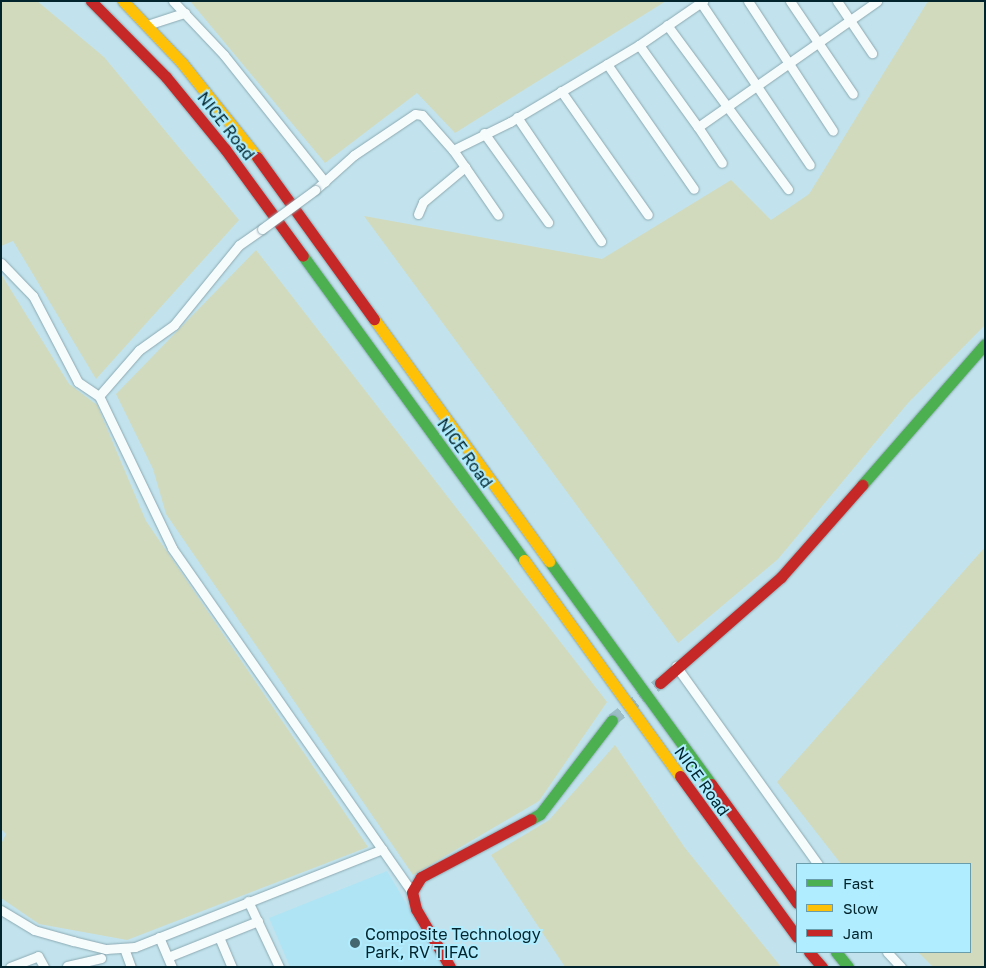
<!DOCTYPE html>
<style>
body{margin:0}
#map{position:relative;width:986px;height:968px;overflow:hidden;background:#c2e3ed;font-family:"Golos Text",sans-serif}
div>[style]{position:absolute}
.built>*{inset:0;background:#afe4f4}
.green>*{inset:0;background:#d1dabd}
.secondary-tunnel>*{height:12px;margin-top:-6px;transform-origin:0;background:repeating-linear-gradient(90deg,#9cbdc6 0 12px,transparent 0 18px)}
.roads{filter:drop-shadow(0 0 1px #8ba9b2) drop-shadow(0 0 1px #8ba9b2)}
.street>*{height:9px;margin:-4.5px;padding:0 4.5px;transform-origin:4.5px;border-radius:4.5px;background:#f6fbfc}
.fast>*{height:11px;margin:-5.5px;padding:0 5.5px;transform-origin:5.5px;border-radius:5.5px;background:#4caf50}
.slow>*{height:11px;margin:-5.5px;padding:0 5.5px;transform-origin:5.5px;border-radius:5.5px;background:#ffc107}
.jam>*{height:11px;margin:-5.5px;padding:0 5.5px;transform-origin:5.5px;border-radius:5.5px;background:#c62828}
.bridges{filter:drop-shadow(0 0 1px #8ba9b2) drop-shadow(0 0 1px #8ba9b2)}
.street-bridge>*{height:9px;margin:-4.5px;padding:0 4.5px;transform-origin:4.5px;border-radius:4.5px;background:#f6fbfc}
.dots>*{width:14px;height:14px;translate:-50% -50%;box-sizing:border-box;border:2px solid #b0edff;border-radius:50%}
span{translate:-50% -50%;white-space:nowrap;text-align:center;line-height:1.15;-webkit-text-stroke:4px #b0edff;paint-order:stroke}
.street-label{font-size:16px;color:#02242c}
.poi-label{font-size:16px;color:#02242c}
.left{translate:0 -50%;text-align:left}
.frame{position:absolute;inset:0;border:2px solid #02242c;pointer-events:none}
.legend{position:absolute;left:796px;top:863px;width:175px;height:90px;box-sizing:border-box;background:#b0edff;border:1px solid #6a9dab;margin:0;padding:6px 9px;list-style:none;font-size:15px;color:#02242c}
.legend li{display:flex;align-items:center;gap:10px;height:25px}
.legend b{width:25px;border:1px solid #6a9dab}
</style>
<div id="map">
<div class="built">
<i style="clip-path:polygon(387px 871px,444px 967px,290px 967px,269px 918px)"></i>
</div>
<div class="green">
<i style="clip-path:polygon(1px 1px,37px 1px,104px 57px,239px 220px,96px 379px,13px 241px,1px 246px)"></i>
<i style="clip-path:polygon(190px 1px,666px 1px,455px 133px,417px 93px,325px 163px)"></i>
<i style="clip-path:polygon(928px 1px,985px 1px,985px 325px,908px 403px,778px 559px,678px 643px,364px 216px,602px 259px,731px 180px,771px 220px,809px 194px)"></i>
<i style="clip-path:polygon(256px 250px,607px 702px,539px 801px,413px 875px,166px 514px,153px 469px,116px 394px)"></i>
<i style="clip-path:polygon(1px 274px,69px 384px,97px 405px,146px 521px,368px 847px,127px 940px,39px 924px,1px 898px,1px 844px,6px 834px,1px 829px)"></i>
<i style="clip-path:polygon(985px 547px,985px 967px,933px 967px,918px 952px,970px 952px,970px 864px,841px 864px,777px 782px)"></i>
<i style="clip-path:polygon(615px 745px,685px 848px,781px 967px,565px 967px,491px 855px,549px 820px)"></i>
</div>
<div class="secondary-tunnel">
<i style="left:612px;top:720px;width:61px;rotate:-37.6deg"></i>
</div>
<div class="roads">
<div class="street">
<i style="left:173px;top:1px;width:74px;rotate:46.6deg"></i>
<i style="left:224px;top:55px;width:162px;rotate:51.5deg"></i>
<i style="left:748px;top:1px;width:155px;rotate:56.8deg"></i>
<i style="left:790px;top:1px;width:112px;rotate:55.9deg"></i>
<i style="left:837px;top:1px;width:63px;rotate:56.1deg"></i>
<i style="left:701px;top:3px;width:195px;rotate:56.1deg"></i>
<i style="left:147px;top:25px;width:40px;rotate:-18deg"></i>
<i style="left:667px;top:25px;width:204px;rotate:53.6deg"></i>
<i style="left:639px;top:45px;width:101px;rotate:54.3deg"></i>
<i style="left:698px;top:127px;width:219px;rotate:-35.1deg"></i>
<i style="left:607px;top:64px;width:152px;rotate:55.2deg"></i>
<i style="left:561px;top:91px;width:151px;rotate:54.9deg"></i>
<i style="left:517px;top:117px;width:150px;rotate:55.9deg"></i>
<i style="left:698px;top:127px;width:43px;rotate:56.3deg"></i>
<i style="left:484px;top:133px;width:110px;rotate:54.3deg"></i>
<i style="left:465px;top:167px;width:58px;rotate:55.5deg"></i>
<i style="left:315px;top:190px;width:52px;rotate:-41.9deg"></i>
<i style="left:354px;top:155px;width:73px;rotate:-33.9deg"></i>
<i style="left:415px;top:114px;width:7px;rotate:8deg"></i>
<i style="left:422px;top:115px;width:47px;rotate:48.5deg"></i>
<i style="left:418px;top:214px;width:13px;rotate:-67deg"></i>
<i style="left:423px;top:202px;width:55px;rotate:-39.8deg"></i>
<i style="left:465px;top:167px;width:21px;rotate:-125deg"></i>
<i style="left:453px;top:150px;width:64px;rotate:-26.2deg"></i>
<i style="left:510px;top:122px;width:150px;rotate:-30.8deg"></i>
<i style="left:639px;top:45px;width:78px;rotate:-34.5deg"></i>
<i style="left:262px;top:229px;width:28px;rotate:145deg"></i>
<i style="left:239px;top:245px;width:103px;rotate:129.1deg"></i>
<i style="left:174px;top:325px;width:43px;rotate:144.5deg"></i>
<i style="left:139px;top:350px;width:61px;rotate:131deg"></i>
<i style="left:99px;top:396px;width:169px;rotate:64.3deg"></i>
<i style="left:172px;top:548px;width:419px;rotate:55.1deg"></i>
<i style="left:1px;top:263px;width:46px;rotate:45.9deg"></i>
<i style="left:33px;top:296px;width:97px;rotate:62.4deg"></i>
<i style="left:78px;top:382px;width:25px;rotate:34deg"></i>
<i style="left:676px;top:666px;width:244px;rotate:54.4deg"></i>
<i style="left:248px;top:901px;width:73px;rotate:64.8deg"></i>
<i style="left:1px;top:910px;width:39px;rotate:31deg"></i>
<i style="left:34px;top:930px;width:41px;rotate:15.8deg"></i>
<i style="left:73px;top:941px;width:34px;rotate:14deg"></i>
<i style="left:106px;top:949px;width:29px;rotate:-4deg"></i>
<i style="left:135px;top:947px;width:266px;rotate:-21.6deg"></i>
<i style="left:159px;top:937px;width:33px;rotate:67deg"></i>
<i style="left:219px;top:937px;width:33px;rotate:67deg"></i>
<i style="left:124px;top:948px;width:20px;rotate:70deg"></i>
<i style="left:887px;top:952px;width:21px;rotate:47deg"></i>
<i style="left:168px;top:957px;width:97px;rotate:-21.8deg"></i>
<i style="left:67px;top:966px;width:35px;rotate:-13deg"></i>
<i style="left:10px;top:967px;width:30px;rotate:-21deg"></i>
<i style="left:38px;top:956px;width:13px;rotate:61deg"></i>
</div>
<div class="fast">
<i style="left:303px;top:256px;width:376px;rotate:54deg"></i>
<i style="left:862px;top:485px;width:187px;rotate:-48.9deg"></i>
<i style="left:549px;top:561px;width:276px;rotate:54deg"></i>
<i style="left:531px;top:819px;width:10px;rotate:-29deg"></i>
<i style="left:540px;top:814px;width:118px;rotate:-52.5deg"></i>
<i style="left:836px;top:952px;width:19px;rotate:51deg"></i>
</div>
<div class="slow">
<i style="left:123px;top:1px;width:86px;rotate:46.4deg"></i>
<i style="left:182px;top:63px;width:120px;rotate:51.4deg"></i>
<i style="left:374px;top:319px;width:299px;rotate:54.1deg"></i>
<i style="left:524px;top:560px;width:266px;rotate:54.2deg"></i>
</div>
<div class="jam">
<i style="left:91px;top:1px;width:107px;rotate:45.4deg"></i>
<i style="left:166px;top:77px;width:93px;rotate:50.7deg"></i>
<i style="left:225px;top:149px;width:132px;rotate:53.9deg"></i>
<i style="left:257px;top:157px;width:200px;rotate:54.2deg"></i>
<i style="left:660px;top:683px;width:161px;rotate:-41.2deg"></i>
<i style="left:781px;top:577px;width:123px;rotate:-48.6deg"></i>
<i style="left:680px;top:776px;width:199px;rotate:54deg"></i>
<i style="left:711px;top:784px;width:147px;rotate:54.1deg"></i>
<i style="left:809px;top:952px;width:20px;rotate:49deg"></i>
<i style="left:450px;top:967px;width:67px;rotate:-120.4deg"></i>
<i style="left:416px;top:909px;width:17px;rotate:-103deg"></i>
<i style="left:412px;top:892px;width:17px;rotate:-59deg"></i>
<i style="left:421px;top:877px;width:124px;rotate:-27.8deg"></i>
</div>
</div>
<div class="bridges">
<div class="street-bridge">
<i style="left:262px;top:229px;width:66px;rotate:-36.3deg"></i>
</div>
</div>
<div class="dots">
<i style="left:355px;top:943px;background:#456770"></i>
</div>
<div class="street-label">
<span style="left:226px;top:126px;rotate:52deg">NICE Road</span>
<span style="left:465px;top:453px;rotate:54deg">NICE Road</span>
<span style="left:702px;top:781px;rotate:54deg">NICE Road</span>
</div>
<div class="poi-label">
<span class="left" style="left:365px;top:943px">Composite Technology<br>Park, RV TIFAC</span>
</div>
<div class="frame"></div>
<ul class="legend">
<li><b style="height:6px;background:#4caf50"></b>Fast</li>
<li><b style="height:6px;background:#ffc107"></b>Slow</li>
<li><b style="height:6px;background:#c62828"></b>Jam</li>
</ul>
</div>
